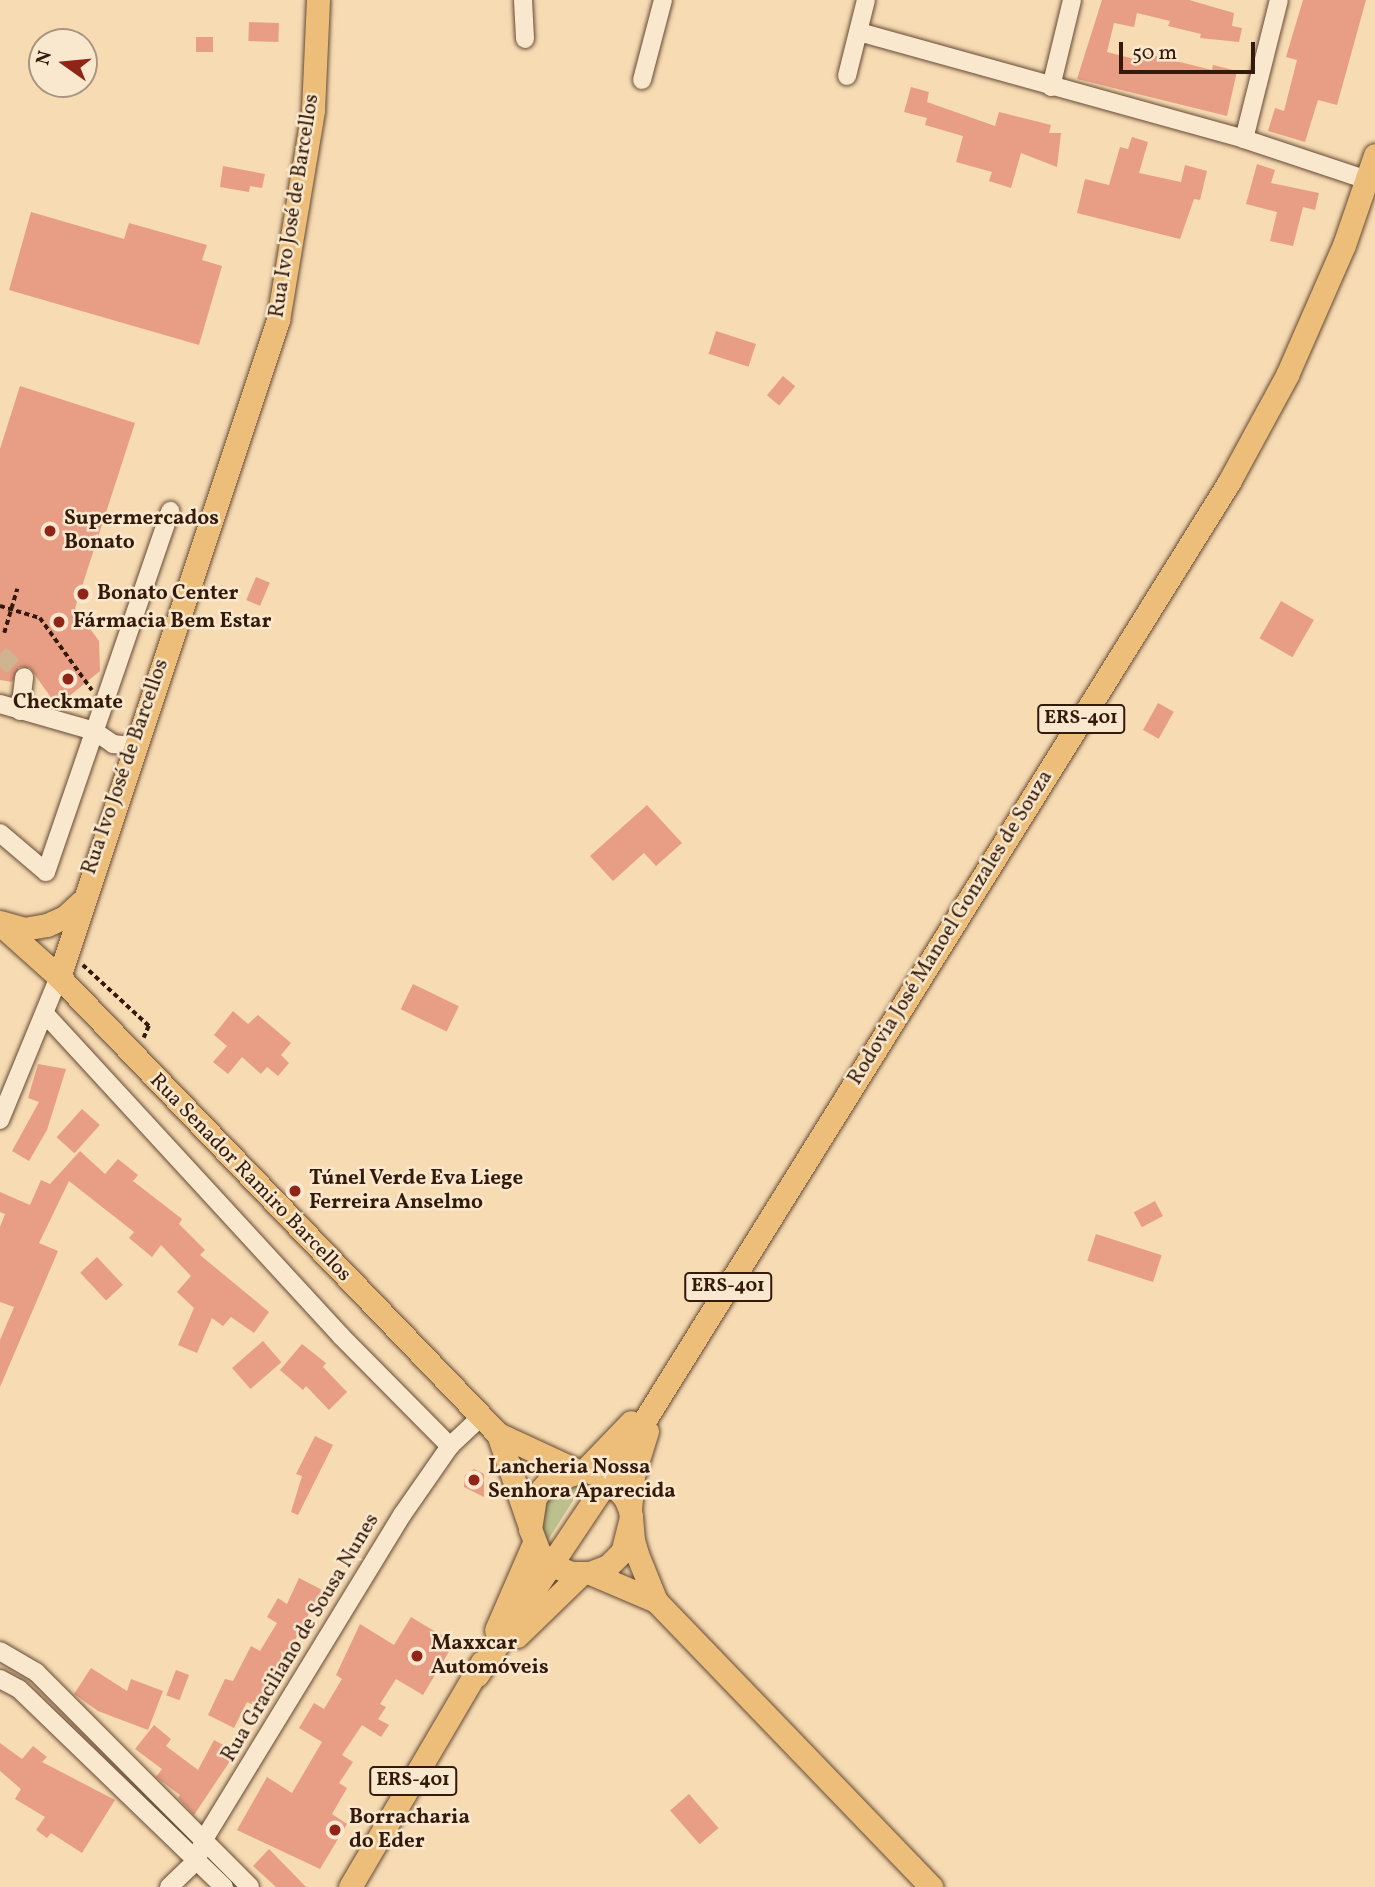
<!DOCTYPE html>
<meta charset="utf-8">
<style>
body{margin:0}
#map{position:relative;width:1375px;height:1887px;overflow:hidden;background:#f7dbb3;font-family:Vollkorn,serif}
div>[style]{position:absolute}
.green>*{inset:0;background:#bcc08d}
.building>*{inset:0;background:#e79e85;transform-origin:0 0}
.minor-tunnel>*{height:18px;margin-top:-9px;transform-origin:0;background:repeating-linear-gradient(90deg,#d0b491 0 18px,transparent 0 27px)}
.path>*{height:3.5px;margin-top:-1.75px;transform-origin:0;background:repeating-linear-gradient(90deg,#331a0a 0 5px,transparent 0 8.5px)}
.roads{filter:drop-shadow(0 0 2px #644a34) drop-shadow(0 0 2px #644a34)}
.minor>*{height:18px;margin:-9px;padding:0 9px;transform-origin:9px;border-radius:9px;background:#fae8ce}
.major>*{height:23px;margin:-11.5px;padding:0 11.5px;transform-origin:11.5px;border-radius:11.5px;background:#ecbe7a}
.dots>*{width:19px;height:19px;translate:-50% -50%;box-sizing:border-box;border:4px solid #fae8ce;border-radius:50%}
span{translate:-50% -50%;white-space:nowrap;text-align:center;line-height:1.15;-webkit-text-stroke:5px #fae8ce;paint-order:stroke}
.shield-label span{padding:2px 5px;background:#fae8ce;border:2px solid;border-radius:5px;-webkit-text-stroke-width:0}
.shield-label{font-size:19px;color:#331a0a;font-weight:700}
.street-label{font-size:21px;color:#331a0a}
.poi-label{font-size:21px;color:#331a0a;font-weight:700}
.left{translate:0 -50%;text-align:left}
.north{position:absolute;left:28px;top:28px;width:70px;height:70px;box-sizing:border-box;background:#fae8ce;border:2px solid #aa9680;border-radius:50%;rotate:285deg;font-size:19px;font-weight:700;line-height:28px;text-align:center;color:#331a0a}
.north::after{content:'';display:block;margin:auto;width:24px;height:32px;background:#8f2418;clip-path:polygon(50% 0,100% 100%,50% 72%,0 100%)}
.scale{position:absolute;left:1119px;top:42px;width:136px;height:32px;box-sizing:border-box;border:4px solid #331a0a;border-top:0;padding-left:9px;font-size:21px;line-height:24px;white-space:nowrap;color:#331a0a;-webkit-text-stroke:5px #fae8ce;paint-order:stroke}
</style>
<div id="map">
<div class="green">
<i style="clip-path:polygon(585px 1482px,546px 1543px,540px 1524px,548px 1497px,561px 1486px)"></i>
</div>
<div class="building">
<i style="clip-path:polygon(1102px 0,1189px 0,1234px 13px,1232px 26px,1242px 28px,1239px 42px,1200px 38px,1201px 34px,1168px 26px,1170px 21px,1137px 13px,1134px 27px,1114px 23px,1107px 52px,1134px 59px,1136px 51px,1212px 70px,1213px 65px,1237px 71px,1227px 116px,1077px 79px)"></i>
<i style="clip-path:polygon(1303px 0,1366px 0,1337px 105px,1318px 100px,1305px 142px,1268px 131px,1275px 108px,1284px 111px,1297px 60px,1286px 57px)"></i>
<i style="left:249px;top:22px;width:30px;height:19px;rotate:2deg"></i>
<i style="left:196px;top:37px;width:17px;height:15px"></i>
<i style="clip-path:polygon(911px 87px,929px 92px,927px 102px,995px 126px,999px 112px,1051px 125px,1049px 133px,1061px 133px,1057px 167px,1021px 153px,1011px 188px,989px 181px,992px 172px,956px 162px,963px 136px,925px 125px,927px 118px,904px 112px)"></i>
<i style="clip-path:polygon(1132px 137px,1148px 142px,1139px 173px,1181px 182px,1185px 165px,1207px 171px,1200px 200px,1194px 199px,1180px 239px,1077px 213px,1085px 179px,1109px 185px,1120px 147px,1128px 149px)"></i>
<i style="clip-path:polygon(1257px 164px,1275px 170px,1271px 183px,1319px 193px,1315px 210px,1303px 207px,1293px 246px,1270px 241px,1277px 212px,1246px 204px)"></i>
<i style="clip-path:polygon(223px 166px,265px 174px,262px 188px,250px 186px,249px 192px,220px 187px)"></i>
<i style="clip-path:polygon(31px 212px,124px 239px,129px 223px,207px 245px,202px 260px,222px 266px,199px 345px,9px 290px)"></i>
<i style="left:716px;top:331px;width:42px;height:24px;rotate:18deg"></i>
<i style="left:783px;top:376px;width:16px;height:25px;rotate:40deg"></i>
<i style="clip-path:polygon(20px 386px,135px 423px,75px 608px,99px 641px,100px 671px,57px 706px,30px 668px,19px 667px,12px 682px,0 680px,0 449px)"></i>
<i style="left:256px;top:577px;width:15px;height:25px;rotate:23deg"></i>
<i style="left:1281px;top:601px;width:38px;height:43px;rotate:30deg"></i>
<i style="left:1158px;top:703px;width:18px;height:31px;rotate:29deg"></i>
<i style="clip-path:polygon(647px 805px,682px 843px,656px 866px,644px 853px,613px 881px,590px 856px)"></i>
<i style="left:413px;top:984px;width:51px;height:28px;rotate:26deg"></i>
<i style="clip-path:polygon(233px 1011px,248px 1024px,258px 1015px,291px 1043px,281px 1055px,289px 1063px,278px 1076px,267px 1067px,261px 1074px,242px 1057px,228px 1074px,213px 1062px,227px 1046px,214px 1035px)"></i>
<i style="clip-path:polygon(38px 1064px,66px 1069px,47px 1130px,29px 1161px,12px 1151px,39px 1102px,28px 1098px)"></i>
<i style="left:82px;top:1109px;width:24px;height:38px;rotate:42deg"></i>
<i style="clip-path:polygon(80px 1151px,105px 1174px,118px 1159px,138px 1175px,133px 1181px,182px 1219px,179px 1224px,205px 1250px,200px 1255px,269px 1312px,254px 1333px,231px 1317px,223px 1326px,212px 1318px,197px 1353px,178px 1345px,194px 1308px,177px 1292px,191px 1276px,161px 1245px,152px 1257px,129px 1238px,134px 1232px,69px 1181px,39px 1243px,58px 1251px,0 1387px,0 1340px,14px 1307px,0 1302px,0 1227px,5px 1214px,0 1212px,0 1192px,30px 1205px,41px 1180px,50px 1184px)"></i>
<i style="left:1155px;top:1201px;width:17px;height:24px;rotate:62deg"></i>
<i style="left:1096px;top:1234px;width:69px;height:28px;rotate:18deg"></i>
<i style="left:97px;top:1257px;width:38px;height:23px;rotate:47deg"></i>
<i style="left:263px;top:1341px;width:28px;height:41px;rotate:49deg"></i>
<i style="clip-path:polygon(302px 1344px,326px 1363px,323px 1367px,347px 1392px,329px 1410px,306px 1386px,303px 1390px,280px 1370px)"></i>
<i style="clip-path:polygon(315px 1436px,333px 1445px,298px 1515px,291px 1512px,302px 1476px,296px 1474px)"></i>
<i style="clip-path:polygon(474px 1469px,484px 1474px,484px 1497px,464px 1487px,465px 1475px)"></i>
<i style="clip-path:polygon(299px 1578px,332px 1595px,322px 1613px,312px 1608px,259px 1708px,247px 1702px,234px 1728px,208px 1715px,225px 1679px,233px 1681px,251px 1646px,260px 1651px,277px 1623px,267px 1617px,278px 1598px,287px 1604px)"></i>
<i style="clip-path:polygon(411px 1617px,454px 1643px,423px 1695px,396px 1679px,380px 1704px,386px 1707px,378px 1719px,389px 1725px,381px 1737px,362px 1725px,342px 1755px,353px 1762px,339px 1783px,347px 1788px,332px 1814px,347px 1824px,320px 1869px,237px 1830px,267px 1777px,292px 1793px,322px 1742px,299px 1728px,314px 1703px,324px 1709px,342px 1679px,336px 1675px,360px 1624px,394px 1645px)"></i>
<i style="clip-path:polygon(91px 1668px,127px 1691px,131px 1679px,163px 1691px,148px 1730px,98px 1711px,74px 1694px)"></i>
<i style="left:176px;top:1670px;width:14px;height:27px;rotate:21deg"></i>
<i style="clip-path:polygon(154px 1725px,171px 1739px,166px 1746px,198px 1770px,214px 1740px,236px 1752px,194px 1815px,178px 1798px,180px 1795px,156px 1777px,162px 1769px,135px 1749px)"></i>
<i style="clip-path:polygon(0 1743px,22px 1759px,33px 1746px,47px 1757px,42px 1762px,115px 1800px,82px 1853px,51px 1833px,47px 1838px,36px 1830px,45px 1817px,15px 1799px,21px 1789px,0 1771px)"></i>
<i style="left:689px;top:1794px;width:45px;height:25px;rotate:49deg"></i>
<i style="clip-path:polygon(269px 1849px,306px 1887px,276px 1887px,253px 1866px)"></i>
</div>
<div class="minor-tunnel">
<i style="left:0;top:654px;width:33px;rotate:44deg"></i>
</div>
<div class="path">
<i style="left:0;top:606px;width:42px;rotate:16.7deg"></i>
<i style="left:40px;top:618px;width:89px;rotate:54.2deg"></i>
<i style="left:4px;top:633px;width:46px;rotate:-73.5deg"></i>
<i style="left:83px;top:965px;width:90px;rotate:42.7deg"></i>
<i style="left:149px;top:1026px;width:13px;rotate:113deg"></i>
</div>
<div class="roads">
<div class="minor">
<i style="left:523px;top:0;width:39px;rotate:87deg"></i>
<i style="left:859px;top:32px;width:400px;rotate:15.5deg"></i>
<i style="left:1244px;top:139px;width:130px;rotate:18.4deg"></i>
<i style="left:847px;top:76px;width:78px;rotate:-76deg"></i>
<i style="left:642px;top:80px;width:83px;rotate:-75.3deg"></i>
<i style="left:1051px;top:87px;width:89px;rotate:-76.4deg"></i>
<i style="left:1244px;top:139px;width:143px;rotate:-75.9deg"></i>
<i style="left:0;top:704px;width:98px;rotate:16deg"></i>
<i style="left:94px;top:731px;width:23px;rotate:34deg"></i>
<i style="left:113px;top:744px;width:20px;rotate:6deg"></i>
<i style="left:20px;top:711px;width:34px;rotate:-83deg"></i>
<i style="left:0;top:833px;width:60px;rotate:40.3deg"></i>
<i style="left:46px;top:872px;width:382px;rotate:-71deg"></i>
<i style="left:46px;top:1015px;width:436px;rotate:47.4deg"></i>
<i style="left:341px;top:1336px;width:155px;rotate:45.3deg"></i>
<i style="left:0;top:1120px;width:155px;rotate:-67.6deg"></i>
<i style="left:0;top:1651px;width:42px;rotate:30.3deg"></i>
<i style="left:36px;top:1672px;width:303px;rotate:45.1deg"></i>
<i style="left:0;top:1679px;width:21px;rotate:28deg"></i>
<i style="left:19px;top:1689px;width:285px;rotate:44deg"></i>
<i style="left:169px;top:1887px;width:39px;rotate:-44deg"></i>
<i style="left:197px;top:1860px;width:20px;rotate:-72deg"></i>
<i style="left:203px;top:1841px;width:382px;rotate:-58.6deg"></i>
<i style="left:402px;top:1515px;width:84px;rotate:-55.2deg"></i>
<i style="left:450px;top:1446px;width:42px;rotate:-43.1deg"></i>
</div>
<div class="major">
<i style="left:0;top:922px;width:25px;rotate:16deg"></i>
<i style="left:24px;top:929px;width:23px;rotate:-10deg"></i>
<i style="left:47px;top:925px;width:20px;rotate:-24deg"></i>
<i style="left:65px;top:917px;width:22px;rotate:-43deg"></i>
<i style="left:0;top:924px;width:79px;rotate:41.9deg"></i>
<i style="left:59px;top:977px;width:634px;rotate:46.15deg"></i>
<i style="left:498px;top:1434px;width:88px;rotate:24.8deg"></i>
<i style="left:59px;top:977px;width:693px;rotate:-71.57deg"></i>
<i style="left:278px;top:320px;width:213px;rotate:-80.5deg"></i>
<i style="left:313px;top:110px;width:110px;rotate:-87.4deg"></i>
<i style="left:498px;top:1434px;width:95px;rotate:71deg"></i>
<i style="left:585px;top:1470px;width:66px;rotate:-46.2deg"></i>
<i style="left:630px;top:1510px;width:34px;rotate:-85deg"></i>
<i style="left:633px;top:1476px;width:47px;rotate:-72.7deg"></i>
<i style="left:631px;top:1517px;width:36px;rotate:104deg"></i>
<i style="left:622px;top:1552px;width:20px;rotate:135deg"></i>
<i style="left:608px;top:1566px;width:19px;rotate:159deg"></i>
<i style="left:590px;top:1573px;width:18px;rotate:180deg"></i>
<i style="left:572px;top:1573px;width:20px;rotate:-160deg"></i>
<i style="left:553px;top:1566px;width:20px;rotate:-135deg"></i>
<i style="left:539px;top:1552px;width:25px;rotate:-111deg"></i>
<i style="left:530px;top:1529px;width:32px;rotate:-81deg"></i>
<i style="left:535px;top:1497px;width:20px;rotate:-49deg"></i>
<i style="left:548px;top:1482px;width:39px;rotate:-18deg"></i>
<i style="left:585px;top:1470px;width:25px;rotate:21deg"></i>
<i style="left:608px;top:1479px;width:25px;rotate:48deg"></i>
<i style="left:625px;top:1498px;width:13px;rotate:67deg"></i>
<i style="left:630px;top:1510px;width:7px;rotate:82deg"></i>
<i style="left:631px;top:1517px;width:23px;rotate:85deg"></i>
<i style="left:633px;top:1540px;width:15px;rotate:74deg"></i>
<i style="left:637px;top:1554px;width:51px;rotate:68deg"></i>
<i style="left:590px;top:1573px;width:72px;rotate:23deg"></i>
<i style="left:656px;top:1601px;width:397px;rotate:46.1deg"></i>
<i style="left:496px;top:1630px;width:95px;rotate:-66.4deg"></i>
<i style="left:517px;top:1636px;width:89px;rotate:-44.1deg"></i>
<i style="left:477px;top:1675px;width:236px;rotate:-56.2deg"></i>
<i style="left:608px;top:1479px;width:1175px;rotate:-58.08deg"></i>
<i style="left:1229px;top:482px;width:122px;rotate:-61.5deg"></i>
<i style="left:1287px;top:375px;width:142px;rotate:-66.3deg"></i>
<i style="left:1344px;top:245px;width:95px;rotate:-71deg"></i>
<i style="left:350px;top:1887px;width:261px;rotate:-59.6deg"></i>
</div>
</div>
<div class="dots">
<i style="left:50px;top:531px;background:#8f2418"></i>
<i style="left:83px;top:594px;background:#8f2418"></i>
<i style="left:59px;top:622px;background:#8f2418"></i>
<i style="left:68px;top:679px;background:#8f2418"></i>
<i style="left:295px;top:1191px;background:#8f2418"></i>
<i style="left:474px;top:1480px;background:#8f2418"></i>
<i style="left:417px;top:1656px;background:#8f2418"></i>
<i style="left:335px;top:1830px;background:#8f2418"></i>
</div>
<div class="shield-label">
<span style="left:1081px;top:719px">ERS-401</span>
<span style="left:728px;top:1287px">ERS-401</span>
<span style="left:413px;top:1781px">ERS-401</span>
</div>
<div class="street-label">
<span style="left:295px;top:206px;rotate:-81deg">Rua Ivo José de Barcellos</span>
<span style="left:126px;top:767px;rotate:-71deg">Rua Ivo José de Barcellos</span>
<span style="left:951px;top:928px;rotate:-58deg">Rodovia José Manoel Gonzales de Souza</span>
<span style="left:250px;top:1178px;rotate:46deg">Rua Senador Ramiro Barcellos</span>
<span style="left:301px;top:1638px;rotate:-59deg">Rua Graciliano de Sousa Nunes</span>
</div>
<div class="poi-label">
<span class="left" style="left:64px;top:531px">Supermercados<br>Bonato</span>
<span class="left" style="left:97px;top:594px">Bonato Center</span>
<span class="left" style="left:73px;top:622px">Fármacia Bem Estar</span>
<span style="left:68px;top:703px">Checkmate</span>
<span class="left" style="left:309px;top:1191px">Túnel Verde Eva Liege<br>Ferreira Anselmo</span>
<span class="left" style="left:488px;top:1480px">Lancheria Nossa<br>Senhora Aparecida</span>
<span class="left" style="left:431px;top:1656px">Maxxcar<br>Automóveis</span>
<span class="left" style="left:349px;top:1830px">Borracharia<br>do Eder</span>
</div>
<div class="north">N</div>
<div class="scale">50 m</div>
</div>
